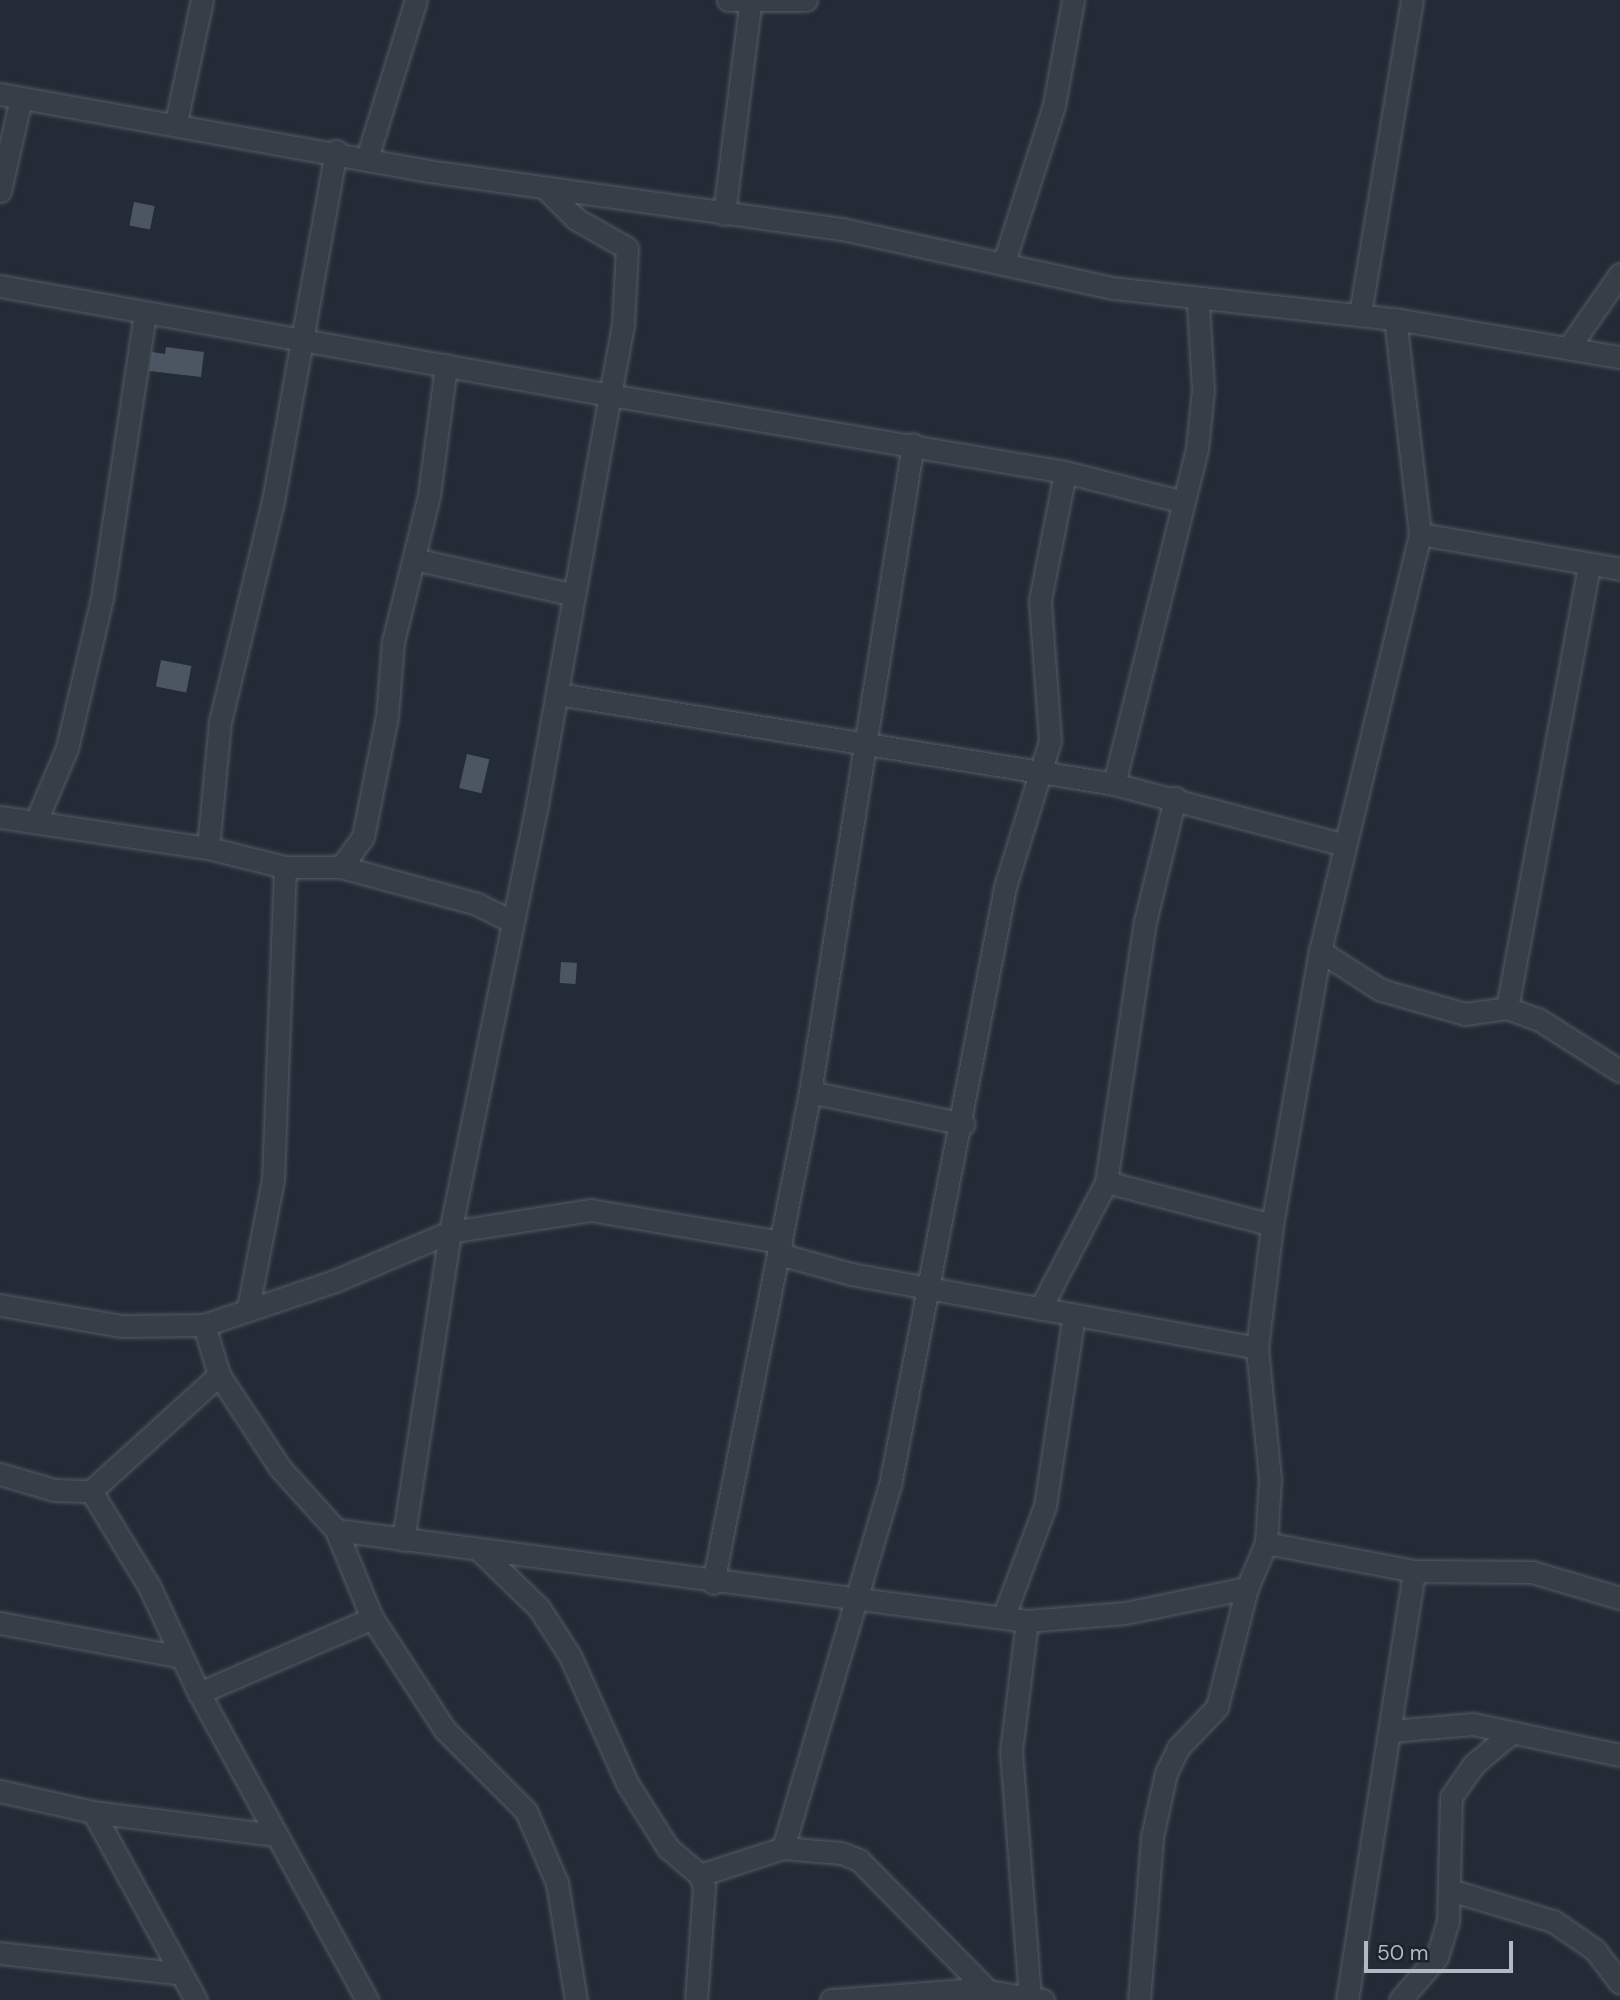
<!DOCTYPE html>
<style>
body{margin:0}
#map{position:relative;width:1620px;height:2000px;overflow:hidden;background:#232c36;font-family:"DM Sans",sans-serif}
div>[style]{position:absolute}
.building>*{inset:0;background:#4b5662;transform-origin:0 0}
.roads{filter:drop-shadow(0 0 2px #545c65) drop-shadow(0 0 2px #545c65)}
.street>*{height:21px;margin:-10.5px;padding:0 10.5px;transform-origin:10.5px;border-radius:10.5px;background:#363e47}
span{translate:-50% -50%;white-space:nowrap;text-align:center;line-height:1.15;-webkit-text-stroke:7px #1b232c;paint-order:stroke}
.scale{position:absolute;left:1364px;top:1941px;width:149px;height:32px;box-sizing:border-box;border:4px solid #b1b9c3;border-top:0;padding-left:9px;font-size:21px;line-height:24px;white-space:nowrap;color:#b1b9c3;-webkit-text-stroke:5px #1b232c;paint-order:stroke}
</style>
<div id="map">
<div class="building">
<i style="left:134px;top:202px;width:21px;height:24px;rotate:11deg"></i>
<i style="clip-path:polygon(166px 347px,204px 352px,201px 377px,149px 371px,152px 352px,165px 354px)"></i>
<i style="left:161px;top:660px;width:31px;height:27px;rotate:11deg"></i>
<i style="left:467px;top:754px;width:23px;height:35px;rotate:13deg"></i>
<i style="left:561px;top:962px;width:16px;height:21px;rotate:4deg"></i>
</div>
<div class="roads">
<div class="street">
<i style="left:728px;top:0;width:78px"></i>
<i style="left:0;top:94px;width:436px;rotate:10.2deg"></i>
<i style="left:429px;top:171px;width:417px;rotate:8deg"></i>
<i style="left:842px;top:229px;width:277px;rotate:12.3deg"></i>
<i style="left:1113px;top:288px;width:284px;rotate:6.3deg"></i>
<i style="left:1395px;top:319px;width:228px;rotate:9.6deg"></i>
<i style="left:176px;top:122px;width:125px;rotate:-78deg"></i>
<i style="left:367px;top:158px;width:165px;rotate:-72.8deg"></i>
<i style="left:0;top:191px;width:95px;rotate:-77.3deg"></i>
<i style="left:724px;top:214px;width:211px;rotate:-82.9deg"></i>
<i style="left:1004px;top:262px;width:165px;rotate:-72.3deg"></i>
<i style="left:1054px;top:105px;width:107px;rotate:-79.7deg"></i>
<i style="left:0;top:286px;width:620px;rotate:10.13deg"></i>
<i style="left:610px;top:395px;width:71px;rotate:-79.5deg"></i>
<i style="left:623px;top:325px;width:77px;rotate:-87deg"></i>
<i style="left:627px;top:248px;width:59px;rotate:-150.4deg"></i>
<i style="left:576px;top:219px;width:42px;rotate:-135deg"></i>
<i style="left:1360px;top:314px;width:318px;rotate:-80.6deg"></i>
<i style="left:1569px;top:347px;width:89px;rotate:-55.1deg"></i>
<i style="left:1420px;top:534px;width:203px;rotate:9.9deg"></i>
<i style="left:414px;top:559px;width:160px;rotate:12.6deg"></i>
<i style="left:558px;top:694px;width:563px;rotate:9.19deg"></i>
<i style="left:1114px;top:784px;width:239px;rotate:14.8deg"></i>
<i style="left:1114px;top:784px;width:345px;rotate:-76.1deg"></i>
<i style="left:1197px;top:449px;width:59px;rotate:-84.2deg"></i>
<i style="left:1203px;top:390px;width:88px;rotate:-93.3deg"></i>
<i style="left:0;top:817px;width:210px;rotate:8.5deg"></i>
<i style="left:208px;top:848px;width:79px;rotate:13.9deg"></i>
<i style="left:285px;top:867px;width:56px"></i>
<i style="left:341px;top:867px;width:141px;rotate:15.2deg"></i>
<i style="left:477px;top:904px;width:40px;rotate:26.6deg"></i>
<i style="left:36px;top:821px;width:79px;rotate:-67deg"></i>
<i style="left:67px;top:748px;width:154px;rotate:-76.9deg"></i>
<i style="left:102px;top:598px;width:288px;rotate:-81.4deg"></i>
<i style="left:208px;top:848px;width:127px;rotate:-84.6deg"></i>
<i style="left:220px;top:722px;width:227px;rotate:-76.5deg"></i>
<i style="left:273px;top:501px;width:356px;rotate:-79.8deg"></i>
<i style="left:341px;top:867px;width:37px;rotate:-54deg"></i>
<i style="left:363px;top:837px;width:123px;rotate:-78.8deg"></i>
<i style="left:387px;top:716px;width:74px;rotate:-85.4deg"></i>
<i style="left:393px;top:642px;width:151px;rotate:-76.2deg"></i>
<i style="left:429px;top:495px;width:131px;rotate:-82.5deg"></i>
<i style="left:1320px;top:951px;width:72px;rotate:32.6deg"></i>
<i style="left:1381px;top:990px;width:87px;rotate:15.9deg"></i>
<i style="left:1465px;top:1014px;width:42px;rotate:-8.1deg"></i>
<i style="left:1507px;top:1008px;width:33px;rotate:20deg"></i>
<i style="left:1538px;top:1019px;width:97px;rotate:32.4deg"></i>
<i style="left:1507px;top:1008px;width:451px;rotate:-79.5deg"></i>
<i style="left:810px;top:1092px;width:157px;rotate:11.7deg"></i>
<i style="left:1106px;top:1182px;width:171px;rotate:14.5deg"></i>
<i style="left:779px;top:1254px;width:75px;rotate:15.5deg"></i>
<i style="left:851px;top:1274px;width:413px;rotate:10.3deg"></i>
<i style="left:0;top:1305px;width:124px;rotate:9.8deg"></i>
<i style="left:122px;top:1326px;width:82px;rotate:-0.7deg"></i>
<i style="left:204px;top:1325px;width:138px;rotate:-18.6deg"></i>
<i style="left:335px;top:1281px;width:125px;rotate:-23.1deg"></i>
<i style="left:450px;top:1232px;width:142px;rotate:-8.9deg"></i>
<i style="left:590px;top:1210px;width:194px;rotate:9.5deg"></i>
<i style="left:248px;top:1308px;width:131px;rotate:-79deg"></i>
<i style="left:273px;top:1179px;width:312px;rotate:-87.8deg"></i>
<i style="left:1040px;top:1309px;width:143px;rotate:-62.5deg"></i>
<i style="left:1106px;top:1182px;width:263px;rotate:-81.5deg"></i>
<i style="left:1145px;top:922px;width:128px;rotate:-76.4deg"></i>
<i style="left:204px;top:1325px;width:52px;rotate:73.3deg"></i>
<i style="left:219px;top:1375px;width:111px;rotate:56.7deg"></i>
<i style="left:280px;top:1468px;width:84px;rotate:47.9deg"></i>
<i style="left:336px;top:1530px;width:95px;rotate:67.8deg"></i>
<i style="left:372px;top:1618px;width:134px;rotate:56.9deg"></i>
<i style="left:445px;top:1730px;width:115px;rotate:45deg"></i>
<i style="left:526px;top:1811px;width:78px;rotate:66.7deg"></i>
<i style="left:557px;top:1883px;width:119px;rotate:80.8deg"></i>
<i style="left:0;top:1474px;width:56px;rotate:16.5deg"></i>
<i style="left:54px;top:1490px;width:37px;rotate:2deg"></i>
<i style="left:91px;top:1491px;width:173px;rotate:-42.2deg"></i>
<i style="left:91px;top:1491px;width:111px;rotate:58.6deg"></i>
<i style="left:149px;top:1586px;width:118px;rotate:65deg"></i>
<i style="left:199px;top:1693px;width:350px;rotate:61.3deg"></i>
<i style="left:336px;top:1530px;width:697px;rotate:7.5deg"></i>
<i style="left:1027px;top:1621px;width:98px;rotate:-4.7deg"></i>
<i style="left:1125px;top:1613px;width:125px;rotate:-11.6deg"></i>
<i style="left:403px;top:1540px;width:312px;rotate:-81.3deg"></i>
<i style="left:450px;top:1232px;width:437px;rotate:-78.5deg"></i>
<i style="left:537px;top:804px;width:415px;rotate:-79.9deg"></i>
<i style="left:610px;top:395px;width:461px;rotate:9.6deg"></i>
<i style="left:1065px;top:472px;width:119px;rotate:14.2deg"></i>
<i style="left:1266px;top:1543px;width:151px;rotate:10.7deg"></i>
<i style="left:1414px;top:1571px;width:118px;rotate:0.5deg"></i>
<i style="left:1532px;top:1572px;width:92px;rotate:16.5deg"></i>
<i style="left:479px;top:1550px;width:83px;rotate:44deg"></i>
<i style="left:539px;top:1608px;width:57px;rotate:57.1deg"></i>
<i style="left:570px;top:1656px;width:139px;rotate:65.8deg"></i>
<i style="left:627px;top:1783px;width:77px;rotate:57.8deg"></i>
<i style="left:668px;top:1848px;width:42px;rotate:40.2deg"></i>
<i style="left:700px;top:1875px;width:13px;rotate:72deg"></i>
<i style="left:704px;top:1887px;width:113px;rotate:94deg"></i>
<i style="left:713px;top:1583px;width:500px;rotate:-78.82deg"></i>
<i style="left:810px;top:1092px;width:656px;rotate:-80.97deg"></i>
<i style="left:1004px;top:1615px;width:116px;rotate:-69.4deg"></i>
<i style="left:1045px;top:1506px;width:193px;rotate:-81.4deg"></i>
<i style="left:1027px;top:1621px;width:131px;rotate:97deg"></i>
<i style="left:1011px;top:1751px;width:249px;rotate:85.6deg"></i>
<i style="left:0;top:1623px;width:185px;rotate:10.6deg"></i>
<i style="left:199px;top:1693px;width:189px;rotate:-23.4deg"></i>
<i style="left:1391px;top:1731px;width:82px;rotate:-4.9deg"></i>
<i style="left:1473px;top:1724px;width:150px;rotate:11.9deg"></i>
<i style="left:0;top:1791px;width:95px;rotate:12.7deg"></i>
<i style="left:93px;top:1812px;width:182px;rotate:7.2deg"></i>
<i style="left:93px;top:1812px;width:214px;rotate:61.3deg"></i>
<i style="left:783px;top:1848px;width:378px;rotate:-73.6deg"></i>
<i style="left:890px;top:1485px;width:609px;rotate:-79.11deg"></i>
<i style="left:1005px;top:887px;width:153px;rotate:-72.9deg"></i>
<i style="left:1050px;top:741px;width:141px;rotate:-94.1deg"></i>
<i style="left:1040px;top:600px;width:130px;rotate:-78.9deg"></i>
<i style="left:700px;top:1875px;width:87px;rotate:-18deg"></i>
<i style="left:783px;top:1848px;width:58px;rotate:4.9deg"></i>
<i style="left:841px;top:1853px;width:19px;rotate:21deg"></i>
<i style="left:859px;top:1860px;width:184px;rotate:45.4deg"></i>
<i style="left:1450px;top:1890px;width:108px;rotate:16.8deg"></i>
<i style="left:1553px;top:1921px;width:51px;rotate:34.6deg"></i>
<i style="left:1595px;top:1950px;width:41px;rotate:52.9deg"></i>
<i style="left:0;top:1953px;width:177px;rotate:6.5deg"></i>
<i style="left:831px;top:2000px;width:145px;rotate:-4.3deg"></i>
<i style="left:976px;top:1989px;width:68px;rotate:9.3deg"></i>
<i style="left:1139px;top:2000px;width:164px;rotate:-85.4deg"></i>
<i style="left:1152px;top:1837px;width:66px;rotate:-77.7deg"></i>
<i style="left:1166px;top:1773px;width:28px;rotate:-64deg"></i>
<i style="left:1178px;top:1748px;width:57px;rotate:-46.4deg"></i>
<i style="left:1217px;top:1707px;width:123px;rotate:-75.9deg"></i>
<i style="left:1247px;top:1588px;width:49px;rotate:-67.1deg"></i>
<i style="left:1266px;top:1543px;width:64px;rotate:-86.4deg"></i>
<i style="left:1270px;top:1479px;width:132px;rotate:-95.7deg"></i>
<i style="left:1257px;top:1348px;width:124px;rotate:-83deg"></i>
<i style="left:1272px;top:1225px;width:278px;rotate:-80.1deg"></i>
<i style="left:1320px;top:951px;width:429px;rotate:-76.5deg"></i>
<i style="left:1420px;top:534px;width:216px;rotate:-96.6deg"></i>
<i style="left:1347px;top:2000px;width:434px;rotate:-81.1deg"></i>
<i style="left:1400px;top:2000px;width:57px;rotate:-49.3deg"></i>
<i style="left:1437px;top:1957px;width:38px;rotate:-73deg"></i>
<i style="left:1448px;top:1921px;width:124px;rotate:-88.6deg"></i>
<i style="left:1451px;top:1797px;width:40px;rotate:-55.1deg"></i>
<i style="left:1474px;top:1764px;width:47px;rotate:-39.8deg"></i>
</div>
</div>
<div class="scale">50 m</div>
</div>
